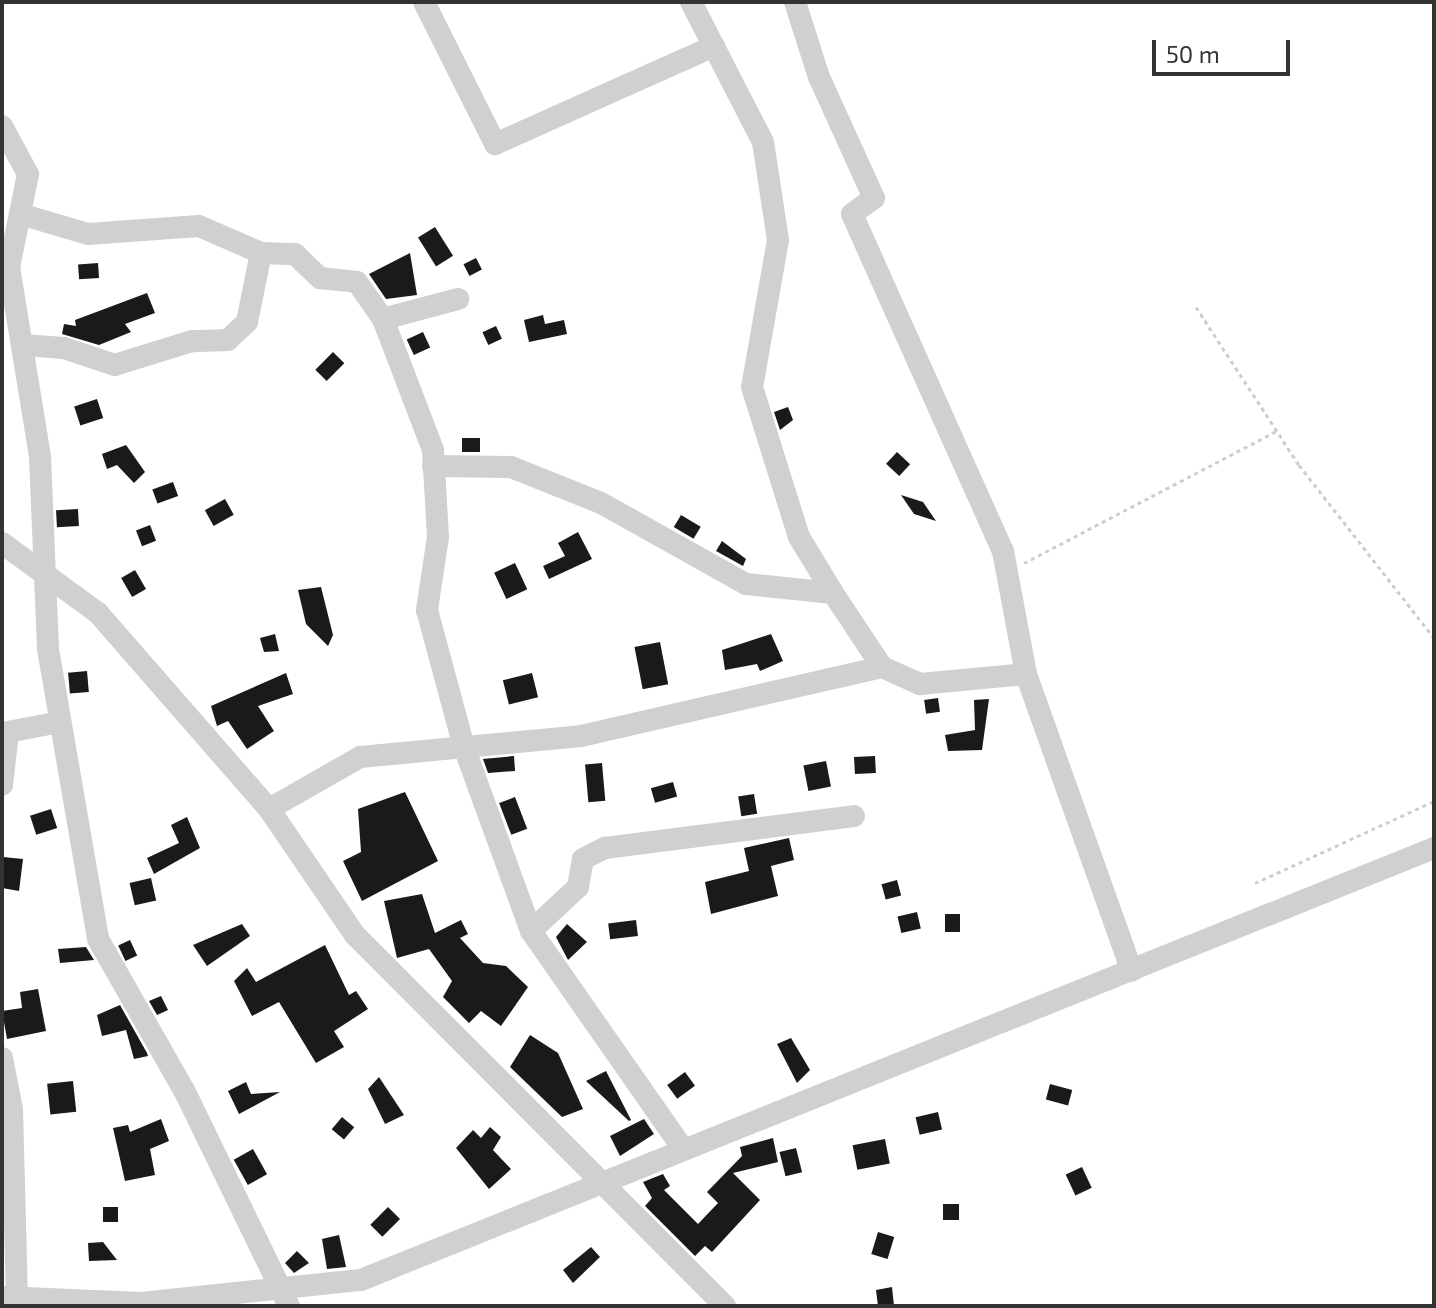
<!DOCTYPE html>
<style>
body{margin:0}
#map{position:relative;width:1436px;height:1308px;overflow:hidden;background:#fff;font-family:"Exo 2",sans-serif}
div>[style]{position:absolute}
.building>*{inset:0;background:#1a1a1a;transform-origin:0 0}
.path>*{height:3px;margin-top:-1.5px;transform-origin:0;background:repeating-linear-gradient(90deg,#cdcdcd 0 4px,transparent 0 8px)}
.minor>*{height:22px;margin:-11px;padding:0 11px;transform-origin:11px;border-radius:11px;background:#d0d0d0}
span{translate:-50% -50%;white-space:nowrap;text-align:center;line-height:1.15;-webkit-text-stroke:8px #fff;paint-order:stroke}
.frame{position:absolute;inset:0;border:4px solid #333;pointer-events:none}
.scale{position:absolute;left:1152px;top:40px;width:138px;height:36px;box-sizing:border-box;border:4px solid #333;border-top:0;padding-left:10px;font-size:24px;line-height:28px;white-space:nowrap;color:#333;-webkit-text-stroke:6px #fff;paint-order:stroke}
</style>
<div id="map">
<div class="building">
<i style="left:435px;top:227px;width:34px;height:20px;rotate:58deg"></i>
<i style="clip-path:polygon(410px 253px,417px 295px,386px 299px,369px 274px)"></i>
<i style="left:476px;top:258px;width:13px;height:14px;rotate:63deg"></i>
<i style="left:98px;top:263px;width:15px;height:20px;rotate:86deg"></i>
<i style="clip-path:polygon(147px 293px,155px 313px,125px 324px,131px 332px,99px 345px,62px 334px,64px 324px,76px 326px,75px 320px)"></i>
<i style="clip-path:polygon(543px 315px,545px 324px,564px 320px,567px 334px,529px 342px,524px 320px)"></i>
<i style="left:496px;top:326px;width:14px;height:15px;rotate:65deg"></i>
<i style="left:423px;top:332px;width:17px;height:18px;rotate:65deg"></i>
<i style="left:333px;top:352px;width:16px;height:25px;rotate:45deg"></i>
<i style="left:97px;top:399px;width:20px;height:24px;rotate:72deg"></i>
<i style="clip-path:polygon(788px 407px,793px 420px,780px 430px,774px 412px)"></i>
<i style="left:462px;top:438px;width:18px;height:14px"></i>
<i style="clip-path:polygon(126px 445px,145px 472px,134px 483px,117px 465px,107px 469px,102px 454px)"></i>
<i style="left:897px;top:452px;width:18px;height:16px;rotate:43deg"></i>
<i style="left:173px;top:482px;width:15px;height:22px;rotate:70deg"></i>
<i style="clip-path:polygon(901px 495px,923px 502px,936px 521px,914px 514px)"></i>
<i style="left:225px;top:499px;width:18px;height:23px;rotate:61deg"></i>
<i style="left:78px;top:509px;width:17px;height:22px;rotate:87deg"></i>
<i style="left:681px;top:515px;width:23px;height:14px;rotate:31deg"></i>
<i style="left:150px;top:525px;width:17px;height:15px;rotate:69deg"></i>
<i style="clip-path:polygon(578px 532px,592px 559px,549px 579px,543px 566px,565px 556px,558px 543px)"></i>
<i style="clip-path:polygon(722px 541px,746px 559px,743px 566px,716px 551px)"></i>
<i style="left:515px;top:563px;width:29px;height:23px;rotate:65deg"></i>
<i style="left:135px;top:570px;width:22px;height:16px;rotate:60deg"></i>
<i style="clip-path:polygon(321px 587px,333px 635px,328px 646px,306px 624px,298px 590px)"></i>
<i style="clip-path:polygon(275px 634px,279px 651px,264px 652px,260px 638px)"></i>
<i style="clip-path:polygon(771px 634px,783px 661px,760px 671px,757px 664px,725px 670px,722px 650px)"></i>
<i style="left:660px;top:642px;width:43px;height:26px;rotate:79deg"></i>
<i style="left:87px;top:671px;width:21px;height:19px;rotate:85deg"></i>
<i style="clip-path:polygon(286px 673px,293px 694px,258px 706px,274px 731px,247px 749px,228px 721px,217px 726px,211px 706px)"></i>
<i style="left:532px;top:673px;width:25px;height:30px;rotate:76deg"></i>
<i style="left:938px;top:698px;width:14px;height:14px;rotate:82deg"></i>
<i style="clip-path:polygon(989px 699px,982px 750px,948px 751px,945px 735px,975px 730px,974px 700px)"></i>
<i style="clip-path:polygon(514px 756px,515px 771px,488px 773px,483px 759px)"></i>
<i style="left:875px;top:756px;width:17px;height:21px;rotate:87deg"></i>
<i style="left:826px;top:761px;width:26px;height:23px;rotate:79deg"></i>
<i style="left:602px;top:763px;width:38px;height:17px;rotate:85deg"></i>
<i style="left:673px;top:782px;width:15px;height:23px;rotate:74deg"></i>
<i style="clip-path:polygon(405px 792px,438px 861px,362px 901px,343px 861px,361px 852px,358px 809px)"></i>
<i style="left:754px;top:794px;width:20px;height:16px;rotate:81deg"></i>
<i style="left:515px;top:797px;width:34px;height:17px;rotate:69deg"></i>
<i style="left:51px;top:809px;width:20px;height:22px;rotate:72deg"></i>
<i style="clip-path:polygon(187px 817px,200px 848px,154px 874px,147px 858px,179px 843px,171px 825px)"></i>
<i style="clip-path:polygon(789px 838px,794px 860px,771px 866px,778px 896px,711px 914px,705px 882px,749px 871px,744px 848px)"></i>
<i style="clip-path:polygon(3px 857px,23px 859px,19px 891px,2px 888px)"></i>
<i style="left:151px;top:878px;width:23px;height:22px;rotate:77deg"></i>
<i style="left:897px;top:880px;width:16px;height:16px;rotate:75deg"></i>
<i style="clip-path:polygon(422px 894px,435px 933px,461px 920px,468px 934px,460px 938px,483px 963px,506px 966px,528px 987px,501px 1026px,481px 1011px,469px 1023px,443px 997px,452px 981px,429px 949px,397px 958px,384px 901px)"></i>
<i style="left:917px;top:912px;width:17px;height:20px;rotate:77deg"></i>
<i style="left:945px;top:914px;width:15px;height:18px"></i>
<i style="left:636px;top:920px;width:16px;height:28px;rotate:83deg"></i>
<i style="clip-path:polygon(242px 924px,250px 936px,207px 966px,193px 945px)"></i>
<i style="clip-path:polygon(567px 924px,587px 942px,568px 960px,556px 937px)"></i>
<i style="left:130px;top:940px;width:17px;height:13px;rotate:65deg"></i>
<i style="clip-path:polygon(325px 945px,349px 995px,356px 991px,368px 1009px,334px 1031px,344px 1047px,316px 1063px,279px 1002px,252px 1016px,234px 981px,247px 968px,256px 982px)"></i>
<i style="clip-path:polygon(86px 947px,94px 960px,60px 963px,58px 949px)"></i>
<i style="clip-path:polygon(38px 989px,46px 1031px,7px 1039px,2px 1011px,22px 1008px,20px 992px)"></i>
<i style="clip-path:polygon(161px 996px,168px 1010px,157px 1015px,149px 1001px)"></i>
<i style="clip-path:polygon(120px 1005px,147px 1053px,148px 1056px,134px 1059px,126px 1030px,102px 1036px,97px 1015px)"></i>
<i style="clip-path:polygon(530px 1035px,558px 1053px,583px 1109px,562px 1117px,510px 1067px)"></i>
<i style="clip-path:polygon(791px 1038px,810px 1070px,797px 1083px,777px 1044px)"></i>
<i style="clip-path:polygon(606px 1071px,631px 1120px,629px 1121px,586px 1081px)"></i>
<i style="left:685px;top:1072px;width:17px;height:22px;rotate:54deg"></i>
<i style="clip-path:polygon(379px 1077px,404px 1115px,385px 1124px,368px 1089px)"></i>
<i style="left:73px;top:1081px;width:31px;height:26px;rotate:84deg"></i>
<i style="clip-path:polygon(246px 1082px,251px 1094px,280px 1092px,239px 1114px,228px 1091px)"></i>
<i style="left:1050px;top:1084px;width:23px;height:16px;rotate:15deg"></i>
<i style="left:938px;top:1112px;width:18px;height:23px;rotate:77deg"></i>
<i style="left:342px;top:1117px;width:16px;height:16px;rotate:40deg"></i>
<i style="clip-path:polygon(161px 1119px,169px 1141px,150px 1149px,155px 1175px,125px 1181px,113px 1128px,128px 1125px,130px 1132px)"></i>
<i style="clip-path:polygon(644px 1119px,654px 1134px,620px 1156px,610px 1136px)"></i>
<i style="clip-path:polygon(490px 1127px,501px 1137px,493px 1150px,511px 1169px,489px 1189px,456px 1148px,473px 1130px,481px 1138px)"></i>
<i style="clip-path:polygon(773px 1138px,778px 1162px,733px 1173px,760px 1200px,712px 1252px,705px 1246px,695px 1256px,645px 1206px,652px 1198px,643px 1182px,663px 1174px,670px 1186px,664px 1190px,698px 1224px,718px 1203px,707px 1192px,742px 1156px,740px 1147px)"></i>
<i style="left:885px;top:1139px;width:25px;height:33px;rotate:79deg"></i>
<i style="left:796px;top:1148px;width:25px;height:17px;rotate:76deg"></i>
<i style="left:253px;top:1149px;width:29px;height:22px;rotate:61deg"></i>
<i style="left:1082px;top:1167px;width:23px;height:18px;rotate:65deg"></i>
<i style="left:943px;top:1204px;width:16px;height:16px"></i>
<i style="left:103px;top:1207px;width:15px;height:15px"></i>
<i style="left:388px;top:1207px;width:17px;height:25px;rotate:45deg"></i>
<i style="left:878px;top:1232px;width:17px;height:23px;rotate:17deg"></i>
<i style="clip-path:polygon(339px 1235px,346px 1267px,327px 1269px,322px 1239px)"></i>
<i style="clip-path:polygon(103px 1242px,117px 1260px,89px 1261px,88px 1243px)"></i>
<i style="clip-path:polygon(591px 1247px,600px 1257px,573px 1283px,563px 1270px)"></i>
<i style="clip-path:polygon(297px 1251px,309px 1263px,294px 1273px,285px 1263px)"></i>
<i style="clip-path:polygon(892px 1287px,894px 1306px,878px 1306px,876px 1290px)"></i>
</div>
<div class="path">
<i style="left:1196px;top:307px;width:189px;rotate:56.9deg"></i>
<i style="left:1299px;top:465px;width:219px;rotate:52deg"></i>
<i style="left:1024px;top:563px;width:284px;rotate:-27.6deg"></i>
<i style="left:1255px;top:883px;width:197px;rotate:-24.6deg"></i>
</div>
<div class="minor">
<i style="left:424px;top:2px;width:159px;rotate:63.4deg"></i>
<i style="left:495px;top:144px;width:240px;rotate:-24.1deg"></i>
<i style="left:691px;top:2px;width:157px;rotate:62.8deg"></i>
<i style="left:763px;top:142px;width:99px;rotate:81.3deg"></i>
<i style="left:778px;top:240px;width:149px;rotate:100deg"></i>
<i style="left:752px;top:387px;width:157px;rotate:72.6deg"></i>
<i style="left:799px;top:537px;width:66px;rotate:58.7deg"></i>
<i style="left:795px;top:2px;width:79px;rotate:72.3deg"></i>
<i style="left:819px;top:77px;width:133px;rotate:65.6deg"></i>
<i style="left:874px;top:198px;width:27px;rotate:144deg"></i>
<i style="left:852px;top:214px;width:369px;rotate:65.9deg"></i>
<i style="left:1003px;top:551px;width:125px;rotate:79.4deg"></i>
<i style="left:1026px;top:674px;width:315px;rotate:70.4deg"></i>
<i style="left:2px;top:126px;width:55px;rotate:61.6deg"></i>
<i style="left:28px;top:174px;width:95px;rotate:101.5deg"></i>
<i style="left:20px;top:214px;width:71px;rotate:16.4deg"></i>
<i style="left:88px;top:234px;width:111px;rotate:-4.1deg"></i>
<i style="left:199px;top:226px;width:68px;rotate:23.5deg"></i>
<i style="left:261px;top:253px;width:70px;rotate:101.5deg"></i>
<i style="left:247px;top:322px;width:26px;rotate:137deg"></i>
<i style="left:228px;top:340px;width:36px;rotate:178deg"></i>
<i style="left:192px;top:341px;width:81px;rotate:162.7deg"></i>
<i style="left:115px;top:365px;width:54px;rotate:-161.6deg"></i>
<i style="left:64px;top:348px;width:42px;rotate:-175.9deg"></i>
<i style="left:261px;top:253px;width:34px;rotate:2deg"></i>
<i style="left:295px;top:254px;width:35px;rotate:44deg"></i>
<i style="left:320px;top:278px;width:37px;rotate:6deg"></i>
<i style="left:357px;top:282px;width:45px;rotate:54.9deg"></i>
<i style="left:383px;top:319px;width:78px;rotate:-14.9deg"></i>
<i style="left:2px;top:262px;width:9px;rotate:36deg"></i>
<i style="left:9px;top:267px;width:193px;rotate:80.7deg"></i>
<i style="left:40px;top:457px;width:192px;rotate:87.6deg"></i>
<i style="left:48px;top:649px;width:294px;rotate:80.2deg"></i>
<i style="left:98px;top:939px;width:176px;rotate:60.4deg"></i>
<i style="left:185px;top:1092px;width:238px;rotate:64.1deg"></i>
<i style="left:383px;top:319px;width:140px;rotate:69.1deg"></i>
<i style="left:433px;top:450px;width:87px;rotate:86.7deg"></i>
<i style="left:438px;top:537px;width:74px;rotate:98.6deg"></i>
<i style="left:427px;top:610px;width:142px;rotate:74.9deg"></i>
<i style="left:464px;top:747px;width:196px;rotate:70deg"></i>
<i style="left:531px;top:931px;width:266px;rotate:55.1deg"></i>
<i style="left:433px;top:466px;width:78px;rotate:0.7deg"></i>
<i style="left:511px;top:467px;width:97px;rotate:21.8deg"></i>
<i style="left:601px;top:503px;width:166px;rotate:29.2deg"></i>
<i style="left:746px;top:584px;width:87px;rotate:5.9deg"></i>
<i style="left:833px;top:593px;width:89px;rotate:56.5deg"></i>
<i style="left:882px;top:667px;width:42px;rotate:24.1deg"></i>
<i style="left:920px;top:684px;width:106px;rotate:-5.4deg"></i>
<i style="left:2px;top:543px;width:119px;rotate:36.1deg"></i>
<i style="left:98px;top:613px;width:260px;rotate:48.9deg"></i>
<i style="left:269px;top:809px;width:153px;rotate:55.7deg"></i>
<i style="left:355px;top:935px;width:524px;rotate:45.08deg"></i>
<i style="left:2px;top:733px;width:59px;rotate:-10.7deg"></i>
<i style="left:2px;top:785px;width:52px;rotate:-83.4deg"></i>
<i style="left:269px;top:809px;width:105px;rotate:-29.7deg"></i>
<i style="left:360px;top:757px;width:222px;rotate:-5.4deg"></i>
<i style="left:581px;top:736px;width:309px;rotate:-12.9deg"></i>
<i style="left:531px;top:931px;width:64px;rotate:-43.1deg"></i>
<i style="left:578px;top:887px;width:28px;rotate:-80deg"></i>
<i style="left:583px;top:859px;width:25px;rotate:-27deg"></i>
<i style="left:605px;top:848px;width:251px;rotate:-7.3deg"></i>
<i style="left:2px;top:1058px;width:52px;rotate:78.9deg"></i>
<i style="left:12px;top:1109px;width:188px;rotate:88.5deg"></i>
<i style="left:2px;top:1297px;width:139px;rotate:2.5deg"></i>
<i style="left:141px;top:1303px;width:221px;rotate:-6deg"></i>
<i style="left:361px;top:1280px;width:1157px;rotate:-21.93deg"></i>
</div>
<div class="frame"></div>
<div class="scale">50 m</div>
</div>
